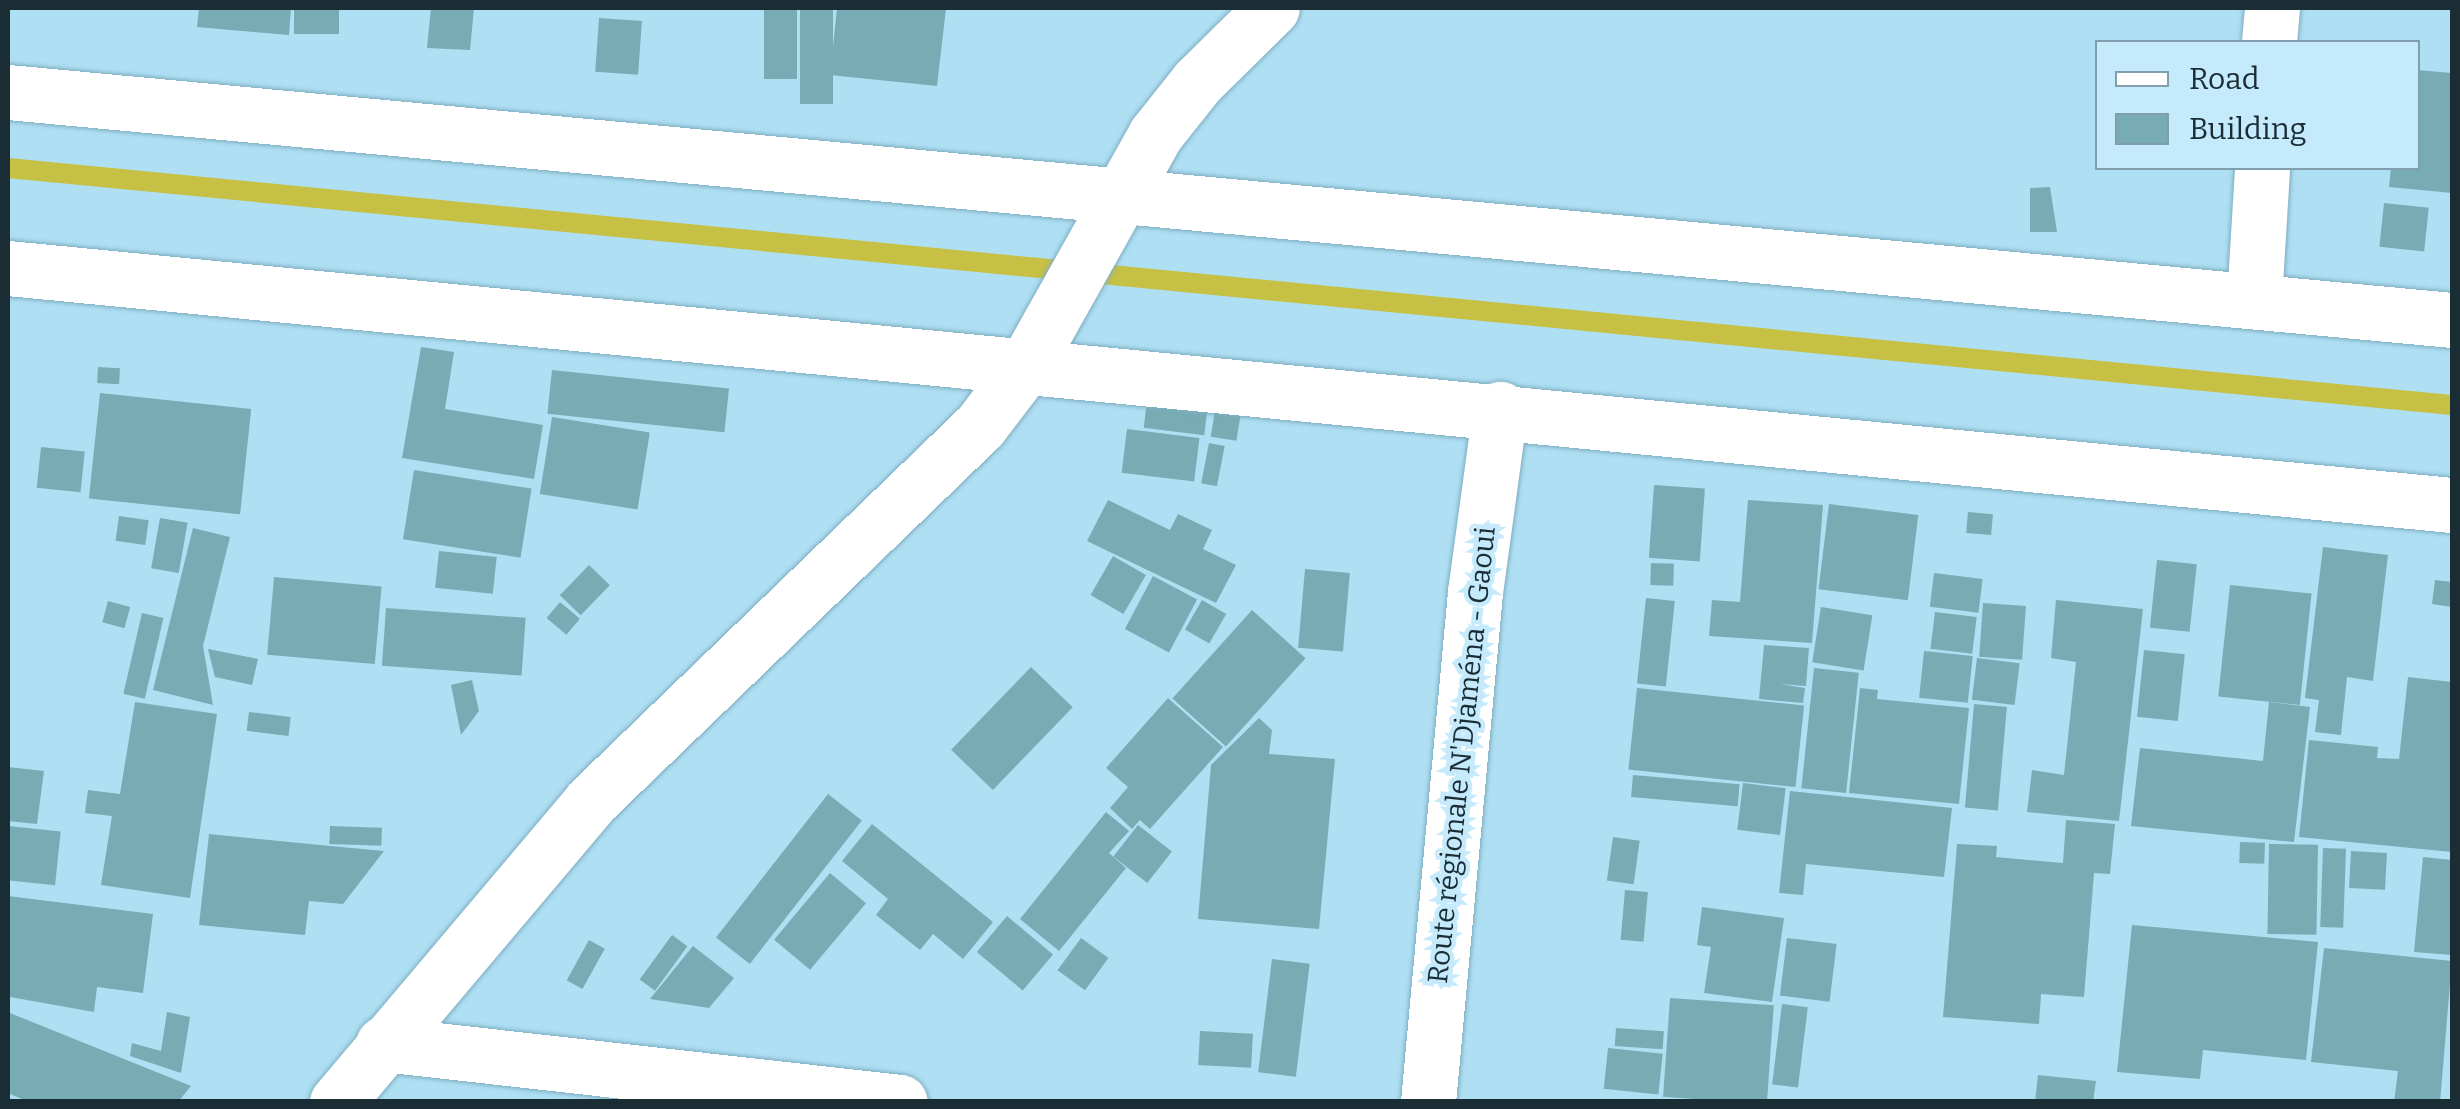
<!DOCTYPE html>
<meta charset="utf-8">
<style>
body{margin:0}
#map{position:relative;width:2460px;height:1109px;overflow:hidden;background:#afdff3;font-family:Bitter,serif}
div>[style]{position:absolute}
.stream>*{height:20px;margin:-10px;padding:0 10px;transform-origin:10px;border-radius:10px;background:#c6c045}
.building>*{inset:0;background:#77acb4;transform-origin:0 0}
.roads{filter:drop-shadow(0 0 2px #7fadc1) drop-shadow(0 0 2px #7fadc1)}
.street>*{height:55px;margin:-27.5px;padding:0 27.5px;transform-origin:27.5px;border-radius:27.5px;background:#fff}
.secondary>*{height:55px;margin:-27.5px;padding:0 27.5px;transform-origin:27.5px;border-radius:27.5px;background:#fff}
span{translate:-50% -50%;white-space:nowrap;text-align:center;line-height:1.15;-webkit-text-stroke:9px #c4eafb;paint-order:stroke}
.street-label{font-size:28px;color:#1a2c34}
.frame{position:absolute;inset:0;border:10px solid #1a2c34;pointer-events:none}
.legend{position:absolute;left:2095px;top:40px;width:325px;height:130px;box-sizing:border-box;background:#c4eafb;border:2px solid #809eab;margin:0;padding:12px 18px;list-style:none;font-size:30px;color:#1a2c34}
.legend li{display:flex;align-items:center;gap:20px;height:50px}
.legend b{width:50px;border:2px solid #809eab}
</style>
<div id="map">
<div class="stream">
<i style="left:8px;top:168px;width:2455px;rotate:5.54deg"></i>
</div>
<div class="building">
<i style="clip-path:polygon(199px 8px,291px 8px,289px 35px,197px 27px)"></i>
<i style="left:294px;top:8px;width:45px;height:26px"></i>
<i style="clip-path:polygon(431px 8px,474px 8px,470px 50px,427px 48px)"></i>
<i style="left:764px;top:8px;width:33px;height:71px"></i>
<i style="left:800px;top:8px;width:33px;height:96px"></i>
<i style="clip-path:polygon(837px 8px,946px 8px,937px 86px,830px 75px)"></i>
<i style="left:599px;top:18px;width:43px;height:54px;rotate:4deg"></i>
<i style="clip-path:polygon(2418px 70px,2452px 73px,2452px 193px,2389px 187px,2391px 168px,2418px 168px)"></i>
<i style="clip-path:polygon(2050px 187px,2057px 232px,2030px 232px,2030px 188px)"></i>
<i style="left:2384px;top:203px;width:45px;height:44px;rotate:6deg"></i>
<i style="clip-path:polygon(421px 347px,454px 352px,445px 409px,543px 425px,534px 479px,402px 458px)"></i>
<i style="left:98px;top:367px;width:22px;height:16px;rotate:3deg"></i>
<i style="left:552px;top:370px;width:178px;height:44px;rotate:6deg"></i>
<i style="left:100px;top:393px;width:152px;height:106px;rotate:6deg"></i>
<i style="left:1147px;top:401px;width:61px;height:27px;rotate:7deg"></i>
<i style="left:1215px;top:410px;width:26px;height:27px;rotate:9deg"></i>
<i style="left:552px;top:417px;width:99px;height:78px;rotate:9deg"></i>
<i style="left:1127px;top:429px;width:73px;height:44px;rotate:7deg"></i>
<i style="left:1209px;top:443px;width:16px;height:41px;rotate:11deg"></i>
<i style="left:41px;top:447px;width:44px;height:41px;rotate:6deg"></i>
<i style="left:414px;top:470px;width:119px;height:70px;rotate:9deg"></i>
<i style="left:1654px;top:485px;width:51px;height:73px;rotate:4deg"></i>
<i style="clip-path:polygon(1108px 500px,1170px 530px,1178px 514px,1212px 530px,1203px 549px,1236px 565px,1216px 603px,1087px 541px)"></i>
<i style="clip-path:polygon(1748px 500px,1823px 505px,1812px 643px,1709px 636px,1712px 600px,1740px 602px)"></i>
<i style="left:1829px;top:504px;width:90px;height:86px;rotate:7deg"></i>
<i style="left:1968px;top:512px;width:25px;height:21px;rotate:5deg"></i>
<i style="left:119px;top:516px;width:30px;height:25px;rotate:8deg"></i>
<i style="left:160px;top:518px;width:28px;height:51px;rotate:10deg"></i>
<i style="clip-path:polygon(193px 528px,230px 537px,203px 646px,213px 705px,153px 690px)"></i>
<i style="clip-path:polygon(2323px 547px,2388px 555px,2373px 681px,2347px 677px,2341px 735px,2315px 732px,2319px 700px,2305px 698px)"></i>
<i style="left:439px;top:551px;width:58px;height:37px;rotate:6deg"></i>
<i style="left:1113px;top:556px;width:38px;height:45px;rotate:30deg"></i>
<i style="left:2157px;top:560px;width:40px;height:68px;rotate:6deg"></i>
<i style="left:1651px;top:563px;width:23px;height:22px;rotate:2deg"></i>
<i style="left:589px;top:565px;width:29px;height:42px;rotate:44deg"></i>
<i style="left:1305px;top:569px;width:45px;height:79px;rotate:5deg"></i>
<i style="left:1934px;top:573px;width:49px;height:34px;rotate:7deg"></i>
<i style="left:1153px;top:576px;width:50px;height:60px;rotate:28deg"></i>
<i style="left:274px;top:577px;width:108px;height:78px;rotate:5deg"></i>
<i style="clip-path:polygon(2435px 580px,2452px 582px,2452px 607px,2432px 604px)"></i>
<i style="left:2230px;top:585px;width:82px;height:112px;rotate:6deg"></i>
<i style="left:1646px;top:598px;width:29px;height:86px;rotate:6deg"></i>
<i style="left:1202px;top:600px;width:28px;height:34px;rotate:30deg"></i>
<i style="clip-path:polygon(2056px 600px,2143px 609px,2119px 821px,2027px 812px,2032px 770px,2064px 775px,2076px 662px,2051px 658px)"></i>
<i style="left:108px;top:601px;width:23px;height:22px;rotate:15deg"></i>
<i style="left:560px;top:602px;width:26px;height:21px;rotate:40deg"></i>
<i style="left:1983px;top:603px;width:43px;height:54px;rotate:4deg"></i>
<i style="left:1821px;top:607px;width:52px;height:56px;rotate:9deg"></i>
<i style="left:386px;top:608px;width:140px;height:58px;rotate:4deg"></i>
<i style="left:1252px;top:610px;width:72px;height:119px;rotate:42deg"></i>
<i style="left:1935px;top:612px;width:42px;height:37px;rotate:7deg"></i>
<i style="left:142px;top:613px;width:22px;height:83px;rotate:13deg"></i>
<i style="clip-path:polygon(1764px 645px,1809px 648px,1806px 686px,1780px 684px,1805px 688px,1803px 703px,1759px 699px)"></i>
<i style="clip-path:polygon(208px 649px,258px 659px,252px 685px,215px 677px)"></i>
<i style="left:2144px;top:650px;width:41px;height:67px;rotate:6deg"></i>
<i style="left:1924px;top:651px;width:49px;height:47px;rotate:6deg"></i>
<i style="left:1977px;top:658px;width:43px;height:42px;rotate:7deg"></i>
<i style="left:1031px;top:667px;width:58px;height:115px;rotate:44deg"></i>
<i style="left:1814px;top:668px;width:45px;height:121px;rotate:6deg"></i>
<i style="clip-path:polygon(2408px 677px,2452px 682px,2452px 852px,2299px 837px,2309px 740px,2378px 747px,2377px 758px,2399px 759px)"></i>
<i style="clip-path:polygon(472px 680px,479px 711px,461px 735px,451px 685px)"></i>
<i style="left:1637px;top:688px;width:168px;height:82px;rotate:6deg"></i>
<i style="clip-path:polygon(1860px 688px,1878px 690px,1877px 699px,1969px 708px,1959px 804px,1849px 793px)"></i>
<i style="clip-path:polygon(1168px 698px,1223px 747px,1150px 829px,1140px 820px,1132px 829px,1110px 808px,1128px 787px,1106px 768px)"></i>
<i style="clip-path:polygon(135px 702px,217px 714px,190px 898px,101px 885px,112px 816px,85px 813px,88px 790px,120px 794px)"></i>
<i style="clip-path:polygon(2269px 702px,2310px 707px,2294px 842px,2131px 826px,2140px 748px,2263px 761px)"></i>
<i style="left:1974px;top:704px;width:33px;height:104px;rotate:5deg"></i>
<i style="left:249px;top:712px;width:42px;height:19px;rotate:7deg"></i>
<i style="clip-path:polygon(1259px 718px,1272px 730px,1269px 754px,1335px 759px,1319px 929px,1198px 919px,1211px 765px)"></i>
<i style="clip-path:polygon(8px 767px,44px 771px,37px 824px,8px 821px)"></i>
<i style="left:1633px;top:775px;width:107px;height:22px;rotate:5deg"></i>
<i style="left:1743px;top:783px;width:43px;height:47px;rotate:7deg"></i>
<i style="clip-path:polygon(1790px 791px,1952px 808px,1944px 877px,1806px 864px,1803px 895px,1779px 893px)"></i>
<i style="left:828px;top:794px;width:43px;height:182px;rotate:38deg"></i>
<i style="clip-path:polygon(1106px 812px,1129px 831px,1109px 853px,1126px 868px,1059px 951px,1020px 919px)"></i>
<i style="clip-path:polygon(2066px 820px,2115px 824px,2110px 874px,2094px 873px,2084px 997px,2041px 994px,2039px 1024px,1943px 1017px,1957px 844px,1997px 846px,1996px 857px,2063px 863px)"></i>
<i style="clip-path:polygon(872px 824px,993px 922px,963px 959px,933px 934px,920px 950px,876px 915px,888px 899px,842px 861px)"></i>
<i style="left:1138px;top:825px;width:43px;height:40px;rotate:38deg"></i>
<i style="left:8px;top:826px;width:53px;height:54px;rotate:6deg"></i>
<i style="left:330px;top:826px;width:52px;height:18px;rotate:2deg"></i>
<i style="clip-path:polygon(209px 834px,330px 846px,384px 851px,343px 904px,309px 901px,305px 935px,199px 925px)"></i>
<i style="left:1613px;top:837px;width:27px;height:44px;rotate:8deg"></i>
<i style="left:2240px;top:842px;width:25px;height:21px;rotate:2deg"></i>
<i style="left:2269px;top:844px;width:49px;height:90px;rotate:1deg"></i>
<i style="left:2323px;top:848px;width:23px;height:79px;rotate:2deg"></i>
<i style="left:2351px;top:851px;width:36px;height:37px;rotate:3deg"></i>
<i style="clip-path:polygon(2423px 857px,2452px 860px,2452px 955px,2414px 952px)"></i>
<i style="left:830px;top:873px;width:47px;height:87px;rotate:40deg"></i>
<i style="left:1625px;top:890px;width:23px;height:50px;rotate:5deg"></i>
<i style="clip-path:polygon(8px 896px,153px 914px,143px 993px,97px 987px,94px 1012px,10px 997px)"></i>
<i style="clip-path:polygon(1702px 907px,1784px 918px,1772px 1002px,1704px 993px,1711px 947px,1697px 945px)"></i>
<i style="left:1007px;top:916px;width:60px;height:47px;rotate:40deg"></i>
<i style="clip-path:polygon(2132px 925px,2318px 942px,2306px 1060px,2203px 1050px,2200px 1079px,2117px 1072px)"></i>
<i style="left:672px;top:935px;width:19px;height:55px;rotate:36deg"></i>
<i style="left:1081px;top:938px;width:34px;height:40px;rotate:36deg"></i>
<i style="left:1787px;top:938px;width:50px;height:58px;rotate:7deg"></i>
<i style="left:589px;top:940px;width:18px;height:46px;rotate:29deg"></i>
<i style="clip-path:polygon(693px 946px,734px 978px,709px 1008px,650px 999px)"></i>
<i style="clip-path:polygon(2324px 948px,2452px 961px,2440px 1102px,2394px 1102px,2398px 1071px,2311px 1062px)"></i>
<i style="left:1272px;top:959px;width:38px;height:114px;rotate:7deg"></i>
<i style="left:1670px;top:998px;width:104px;height:99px;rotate:4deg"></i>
<i style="left:1782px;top:1004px;width:26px;height:81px;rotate:7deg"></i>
<i style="clip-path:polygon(167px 1012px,190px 1017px,181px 1073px,130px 1056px,132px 1043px,161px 1051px)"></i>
<i style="clip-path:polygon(10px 1013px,191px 1086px,178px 1102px,29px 1102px,8px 1093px)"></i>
<i style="left:1616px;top:1028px;width:48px;height:18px;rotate:4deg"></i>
<i style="left:1200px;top:1031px;width:53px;height:34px;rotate:3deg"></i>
<i style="left:1608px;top:1048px;width:55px;height:41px;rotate:6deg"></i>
<i style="clip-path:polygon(2038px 1075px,2096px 1081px,2093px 1102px,2035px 1102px)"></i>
</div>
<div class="roads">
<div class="street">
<i style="left:2269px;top:42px;width:34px;rotate:-85deg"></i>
<i style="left:8px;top:268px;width:2455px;rotate:5.54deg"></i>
<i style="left:2254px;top:300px;width:132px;rotate:-86.5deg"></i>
<i style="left:383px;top:1044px;width:520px;rotate:6.4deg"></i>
<i style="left:337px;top:1102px;width:394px;rotate:-49.8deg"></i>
<i style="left:591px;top:801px;width:540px;rotate:-43.95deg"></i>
<i style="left:980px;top:426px;width:74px;rotate:-52.7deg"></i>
<i style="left:1025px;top:367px;width:266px;rotate:-60.7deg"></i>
<i style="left:1155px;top:135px;width:68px;rotate:-51.6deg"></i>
<i style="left:1197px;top:82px;width:105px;rotate:-44.6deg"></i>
<i style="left:1428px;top:1102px;width:512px;rotate:-84.73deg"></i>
<i style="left:1475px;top:592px;width:185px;rotate:-82.2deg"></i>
</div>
<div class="secondary">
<i style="left:8px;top:92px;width:2455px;rotate:5.33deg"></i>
</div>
</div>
<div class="street-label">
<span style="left:1462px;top:755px;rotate:-84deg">Route régionale N'Djaména - Gaoui</span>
</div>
<div class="frame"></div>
<ul class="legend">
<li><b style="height:12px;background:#fff"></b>Road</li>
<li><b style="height:28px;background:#77acb4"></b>Building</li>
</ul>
</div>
